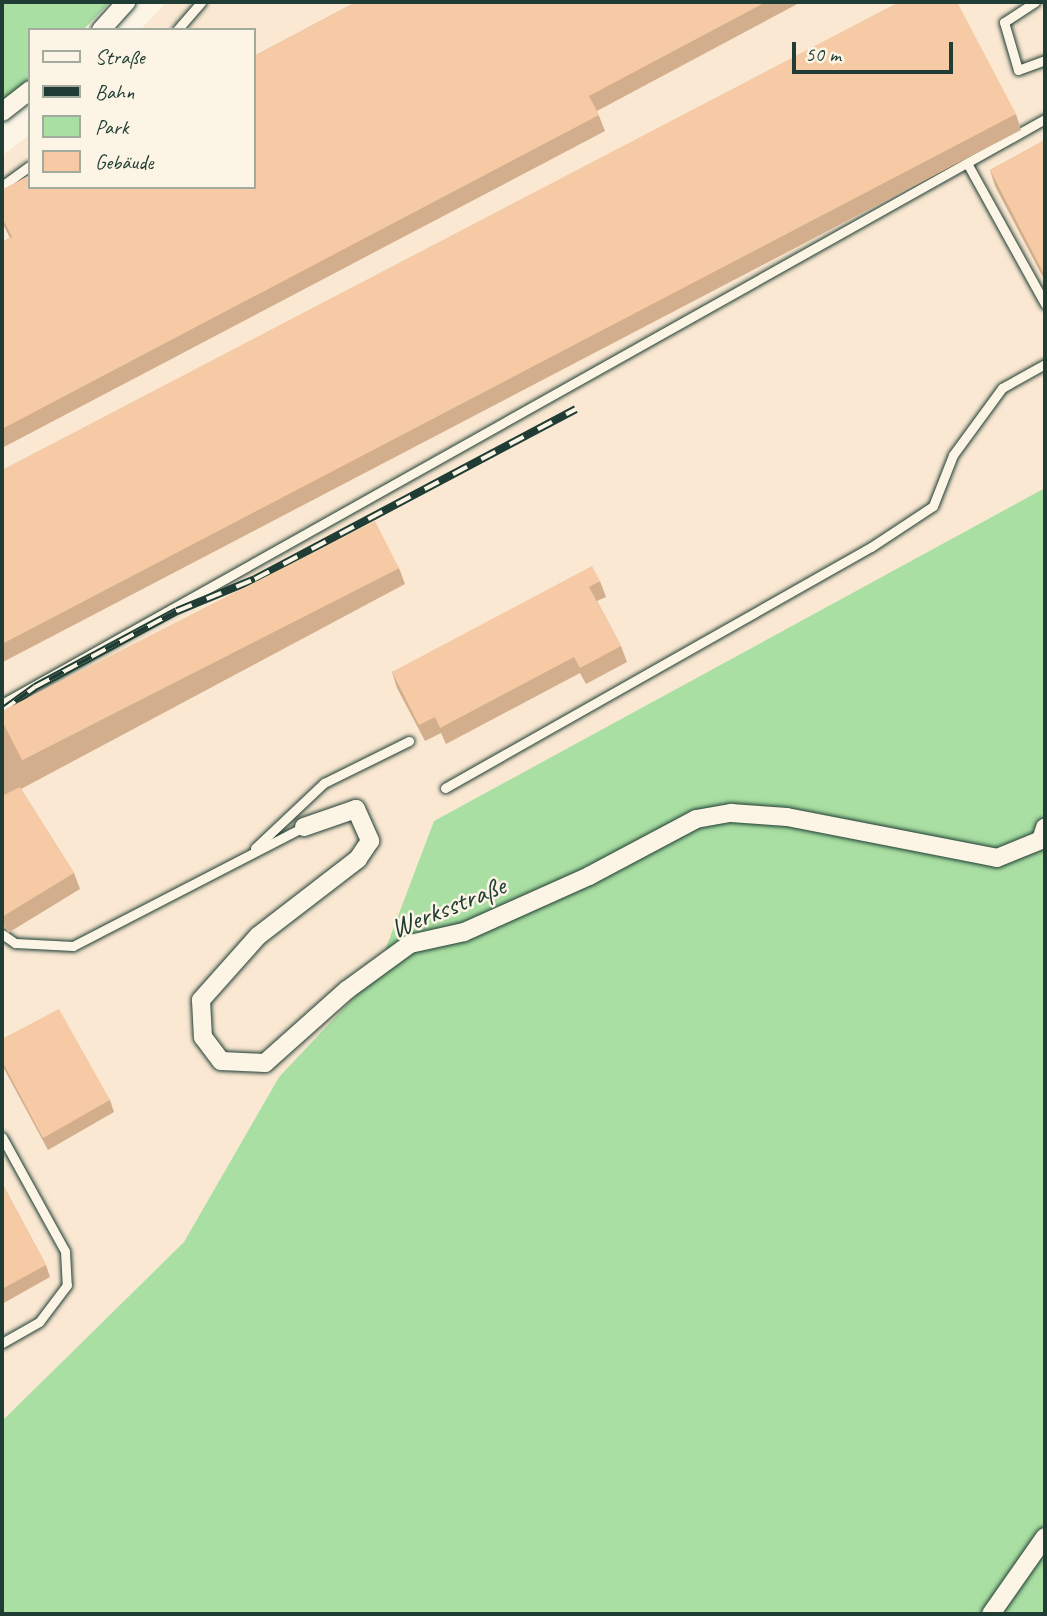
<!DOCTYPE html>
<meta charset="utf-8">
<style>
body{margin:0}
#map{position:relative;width:1047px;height:1616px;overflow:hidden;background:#fcf5e5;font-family:Caveat,sans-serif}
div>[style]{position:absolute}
.built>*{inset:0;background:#fae8d2}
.green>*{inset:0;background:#a9dfa2}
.roads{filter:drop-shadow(0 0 2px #1f3d34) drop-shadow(0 0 2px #1f3d34)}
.service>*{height:9px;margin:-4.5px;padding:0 4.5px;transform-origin:4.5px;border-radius:4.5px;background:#fcf5e5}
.minor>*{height:18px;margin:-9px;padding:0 9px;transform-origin:9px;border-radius:9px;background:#fcf5e5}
.rail>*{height:8px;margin-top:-4px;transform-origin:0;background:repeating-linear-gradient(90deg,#fcf5e5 0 16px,#1f3d34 0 32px);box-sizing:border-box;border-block:2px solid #1f3d34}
.wall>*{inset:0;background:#d3ae8d}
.building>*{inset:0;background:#f5caa4;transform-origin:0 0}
span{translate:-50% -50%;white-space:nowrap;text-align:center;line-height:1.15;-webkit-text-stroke:5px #fcf5e5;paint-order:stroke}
.street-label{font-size:28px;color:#1f3d34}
.frame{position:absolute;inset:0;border:4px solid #1f3d34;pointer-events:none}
.legend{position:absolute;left:28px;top:28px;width:228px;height:161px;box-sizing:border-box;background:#fcf5e5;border:2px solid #a4ab9e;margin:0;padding:9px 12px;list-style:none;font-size:21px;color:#1f3d34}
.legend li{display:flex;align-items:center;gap:14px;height:35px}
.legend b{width:35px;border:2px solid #a4ab9e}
.scale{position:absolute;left:792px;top:42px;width:161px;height:32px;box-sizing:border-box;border:4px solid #1f3d34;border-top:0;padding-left:9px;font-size:21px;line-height:24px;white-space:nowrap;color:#1f3d34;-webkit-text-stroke:5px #fcf5e5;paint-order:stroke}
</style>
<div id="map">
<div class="built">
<i style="clip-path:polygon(167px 2px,1045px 2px,1045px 488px,434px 821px,376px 974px,279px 1077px,184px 1242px,2px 1421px,2px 156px,30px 134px,30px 187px,254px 187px,254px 30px,140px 30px)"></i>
</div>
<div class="green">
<i style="clip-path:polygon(2px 2px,110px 2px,83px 30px,30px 30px,30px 80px,2px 103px)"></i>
<i style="clip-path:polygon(1045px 488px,1045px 1614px,2px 1614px,2px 1421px,184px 1242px,279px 1077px,376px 974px,434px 821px)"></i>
</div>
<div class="roads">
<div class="service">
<i style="left:1035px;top:2px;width:37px;rotate:147deg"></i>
<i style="left:1004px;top:22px;width:50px;rotate:73.7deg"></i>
<i style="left:1018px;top:70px;width:29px;rotate:-20deg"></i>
<i style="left:177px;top:30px;width:37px;rotate:-49deg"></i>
<i style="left:967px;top:163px;width:161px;rotate:61deg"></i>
<i style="left:2px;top:186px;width:34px;rotate:-36deg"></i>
<i style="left:2px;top:704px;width:1196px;rotate:-29.29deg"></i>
<i style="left:445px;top:788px;width:489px;rotate:-29.5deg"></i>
<i style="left:871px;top:547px;width:74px;rotate:-33.5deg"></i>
<i style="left:933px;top:506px;width:55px;rotate:-68.6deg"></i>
<i style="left:953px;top:455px;width:83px;rotate:-53.8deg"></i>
<i style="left:1002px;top:388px;width:49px;rotate:-29.2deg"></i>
<i style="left:255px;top:848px;width:95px;rotate:-43.3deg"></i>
<i style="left:324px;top:783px;width:95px;rotate:-26.3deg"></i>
<i style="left:2px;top:934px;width:16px;rotate:35deg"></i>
<i style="left:15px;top:943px;width:58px;rotate:3deg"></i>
<i style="left:73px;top:946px;width:260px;rotate:-27.3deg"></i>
<i style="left:2px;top:1137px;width:130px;rotate:61.1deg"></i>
<i style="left:65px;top:1251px;width:34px;rotate:87deg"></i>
<i style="left:67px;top:1285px;width:46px;rotate:127.1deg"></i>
<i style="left:39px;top:1322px;width:43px;rotate:150.4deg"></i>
</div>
<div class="minor">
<i style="left:101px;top:30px;width:38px;rotate:-48deg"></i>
<i style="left:2px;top:112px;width:36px;rotate:-38deg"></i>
<i style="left:304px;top:827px;width:55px;rotate:-19.1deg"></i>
<i style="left:356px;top:809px;width:35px;rotate:66deg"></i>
<i style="left:370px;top:841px;width:22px;rotate:124deg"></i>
<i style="left:358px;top:859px;width:126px;rotate:142.4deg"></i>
<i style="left:258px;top:936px;width:86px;rotate:131.7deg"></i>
<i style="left:201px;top:1000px;width:37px;rotate:87deg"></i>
<i style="left:203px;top:1037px;width:30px;rotate:53deg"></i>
<i style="left:221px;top:1061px;width:44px;rotate:2.6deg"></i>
<i style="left:265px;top:1063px;width:110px;rotate:-41.7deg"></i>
<i style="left:347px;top:990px;width:78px;rotate:-36.1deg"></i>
<i style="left:410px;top:944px;width:55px;rotate:-12.5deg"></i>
<i style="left:464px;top:932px;width:137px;rotate:-24.1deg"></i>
<i style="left:589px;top:876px;width:121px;rotate:-28deg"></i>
<i style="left:696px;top:819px;width:36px;rotate:-10deg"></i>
<i style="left:731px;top:813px;width:56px;rotate:4.1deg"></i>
<i style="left:787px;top:817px;width:214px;rotate:11deg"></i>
<i style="left:997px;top:858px;width:48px;rotate:-22.2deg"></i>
<i style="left:1041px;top:840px;width:13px;rotate:-72deg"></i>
<i style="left:991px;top:1614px;width:94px;rotate:-55deg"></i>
</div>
</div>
<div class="rail">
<i style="left:2px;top:711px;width:41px;rotate:-36deg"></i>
<i style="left:35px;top:687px;width:161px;rotate:-28.2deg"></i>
<i style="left:177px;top:611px;width:84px;rotate:-22.3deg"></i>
<i style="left:255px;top:579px;width:363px;rotate:-27.9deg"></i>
</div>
<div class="wall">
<i style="clip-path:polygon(356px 2px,801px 2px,597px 111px,605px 131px,2px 448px,2px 242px,10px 238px,2px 222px,2px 190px)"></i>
<i style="clip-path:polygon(1016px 114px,1021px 130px,3px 662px,2px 659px,2px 470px)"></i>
<i style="clip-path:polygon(1045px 140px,1045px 281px,995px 186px,990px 170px)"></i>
<i style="clip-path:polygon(399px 568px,405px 584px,21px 789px,74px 873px,80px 889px,8px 933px,2px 921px,2px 720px)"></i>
<i style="clip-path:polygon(600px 581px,606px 597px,597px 601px,621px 646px,627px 662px,586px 684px,580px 673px,446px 744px,441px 733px,425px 741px,397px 688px,392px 672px)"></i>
<i style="clip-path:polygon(2px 1039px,110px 1100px,114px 1112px,48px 1150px,2px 1065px)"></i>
<i style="clip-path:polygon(2px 1183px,46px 1265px,50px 1277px,2px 1304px)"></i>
</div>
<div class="building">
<i style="clip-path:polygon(356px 2px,766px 2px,589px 96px,599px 115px,2px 429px,2px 242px,12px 237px,2px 217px,2px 190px,30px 175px,30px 187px,254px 187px,254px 56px)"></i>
<i style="clip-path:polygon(899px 2px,957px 2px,1016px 114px,2px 644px,2px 470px)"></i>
<i style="clip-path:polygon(1045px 140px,1045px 276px,990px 170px)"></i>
<i style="left:375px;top:521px;width:53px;height:423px;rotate:63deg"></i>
<i style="clip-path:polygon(592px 566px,600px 581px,589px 587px,621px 646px,580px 668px,574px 657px,440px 728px,435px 717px,419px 725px,392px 672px)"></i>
<i style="clip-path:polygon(20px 787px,74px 873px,2px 917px,2px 796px)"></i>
<i style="clip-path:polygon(59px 1009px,110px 1100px,43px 1138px,2px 1061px,2px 1039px)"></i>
<i style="clip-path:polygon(2px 1183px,46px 1265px,2px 1289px)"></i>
</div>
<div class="street-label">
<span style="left:448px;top:907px;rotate:-22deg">Werksstraße</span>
</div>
<div class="frame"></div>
<ul class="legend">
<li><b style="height:9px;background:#fcf5e5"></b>Straße</li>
<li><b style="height:9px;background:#1f3d34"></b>Bahn</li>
<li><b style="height:19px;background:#a9dfa2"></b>Park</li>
<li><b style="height:19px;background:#f5caa4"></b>Gebäude</li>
</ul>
<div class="scale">50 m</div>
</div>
